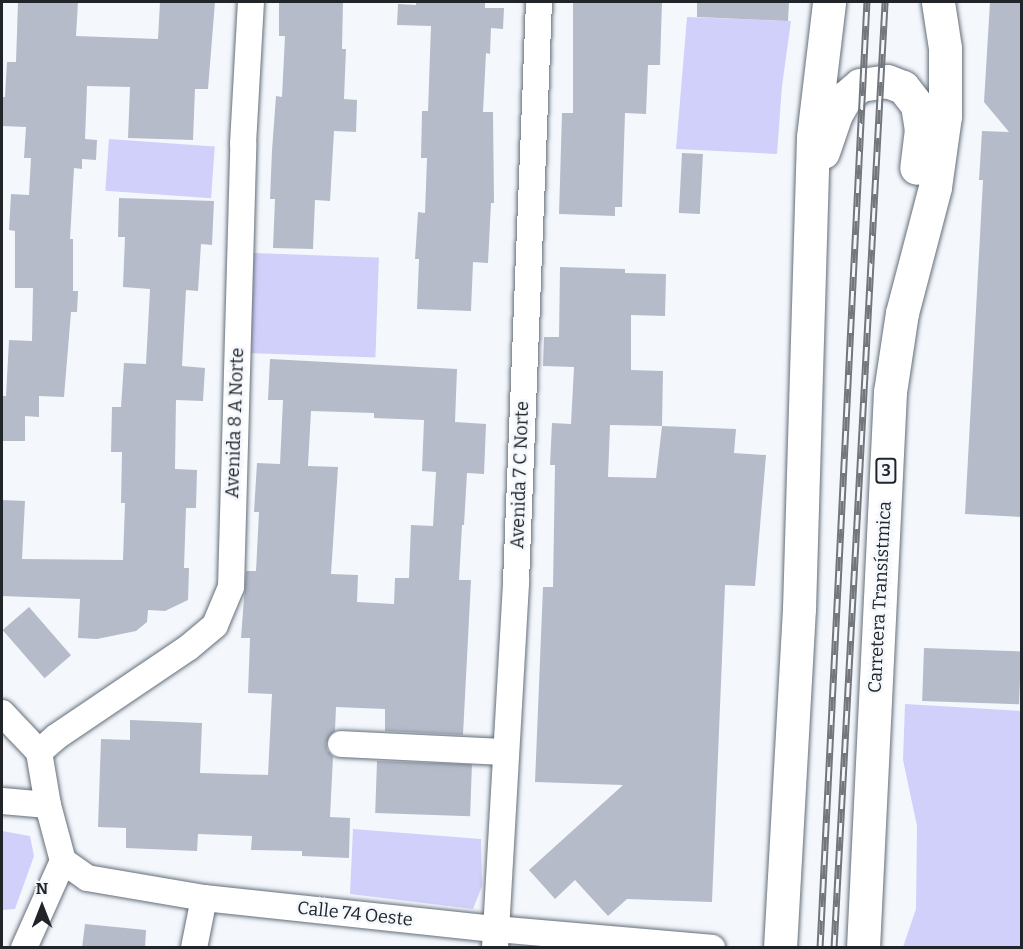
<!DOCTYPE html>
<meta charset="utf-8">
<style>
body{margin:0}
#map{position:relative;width:1023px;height:949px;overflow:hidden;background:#f4f8fd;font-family:Bitter,serif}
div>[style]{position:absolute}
.green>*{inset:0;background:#d1d0fa;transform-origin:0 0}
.building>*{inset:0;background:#b5bbc9;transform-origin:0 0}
.roads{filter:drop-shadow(0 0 2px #646e79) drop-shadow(0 0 2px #646e79)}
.street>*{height:26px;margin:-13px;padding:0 13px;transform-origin:13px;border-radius:13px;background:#fff}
.primary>*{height:33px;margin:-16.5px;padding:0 16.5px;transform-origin:16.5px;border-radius:16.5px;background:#fff}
.rail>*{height:7px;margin-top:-3.5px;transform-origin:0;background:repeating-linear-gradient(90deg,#f4f8fd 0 14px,#73777c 0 28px);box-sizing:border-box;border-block:2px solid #73777c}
span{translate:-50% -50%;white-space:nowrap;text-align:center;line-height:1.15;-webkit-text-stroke:5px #f4f8fd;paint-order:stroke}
.shield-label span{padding:2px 4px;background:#f4f8fd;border:2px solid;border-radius:4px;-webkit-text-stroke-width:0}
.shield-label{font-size:16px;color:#21252a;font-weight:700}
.street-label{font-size:18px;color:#21252a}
.frame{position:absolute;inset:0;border:3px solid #21252a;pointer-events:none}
.north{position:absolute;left:12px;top:877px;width:60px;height:60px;-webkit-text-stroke:4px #f4f8fd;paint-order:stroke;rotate:0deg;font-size:16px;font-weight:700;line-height:24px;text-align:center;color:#21252a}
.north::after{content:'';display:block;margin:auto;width:21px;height:27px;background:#21252a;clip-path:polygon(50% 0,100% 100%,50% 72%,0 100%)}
</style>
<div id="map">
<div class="green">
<i style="clip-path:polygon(687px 17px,791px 21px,782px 86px,777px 154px,676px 149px)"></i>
<i style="left:109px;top:139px;width:106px;height:52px;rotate:4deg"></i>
<i style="left:251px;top:253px;width:128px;height:100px;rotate:2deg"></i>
<i style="clip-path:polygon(905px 704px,1021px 711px,1021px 947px,903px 947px,916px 909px,917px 826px,903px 760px)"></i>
<i style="clip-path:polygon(353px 829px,481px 839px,482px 886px,473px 909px,350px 894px)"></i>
<i style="clip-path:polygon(2px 831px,30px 836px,34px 856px,15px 909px,2px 910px)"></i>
</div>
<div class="building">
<i style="clip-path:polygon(18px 2px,78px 2px,76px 36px,158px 39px,160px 2px,215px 2px,208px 89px,195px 89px,193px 140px,128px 138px,130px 87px,87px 86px,85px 139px,97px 140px,96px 160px,82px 159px,82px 169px,74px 168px,70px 239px,73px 239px,73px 291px,78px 291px,77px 312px,71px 312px,64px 397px,39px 396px,39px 417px,25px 416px,25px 441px,2px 441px,2px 396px,6px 396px,9px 340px,32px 341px,33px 288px,15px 288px,15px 231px,9px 230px,11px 194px,29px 195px,31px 158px,24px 158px,26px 127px,2px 126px,2px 97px,5px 97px,7px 62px,16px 62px)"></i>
<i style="clip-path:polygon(279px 2px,343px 2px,342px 49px,346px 49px,344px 99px,357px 100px,356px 132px,334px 131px,330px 201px,315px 200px,313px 249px,273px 248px,275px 199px,270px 199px,272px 150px,276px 96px,282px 97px,285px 36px,279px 36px)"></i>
<i style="clip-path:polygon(416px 2px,485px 2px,485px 8px,504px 8px,503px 29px,491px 28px,490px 54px,486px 53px,483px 112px,493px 112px,494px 203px,491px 203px,488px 263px,473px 262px,471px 311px,417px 309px,419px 259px,415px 259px,418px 212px,425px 213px,427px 158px,421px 158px,422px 111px,428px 111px,431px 26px,397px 25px,398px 4px,416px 5px)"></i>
<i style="clip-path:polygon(573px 2px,662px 2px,660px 65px,648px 65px,646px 114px,625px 113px,622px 207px,615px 207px,615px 216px,559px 214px,562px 113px,573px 113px)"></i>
<i style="clip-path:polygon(697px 2px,789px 2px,788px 21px,697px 17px)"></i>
<i style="clip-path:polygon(990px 2px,1022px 2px,1022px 517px,965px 514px,983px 180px,979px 180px,982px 131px,1009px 132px,984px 102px)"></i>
<i style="left:682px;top:153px;width:21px;height:60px;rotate:3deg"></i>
<i style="clip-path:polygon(119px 198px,214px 201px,212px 245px,201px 244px,198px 291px,186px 290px,182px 366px,205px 368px,203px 401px,176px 400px,175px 469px,197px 470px,196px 508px,186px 508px,184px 568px,189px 568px,188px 600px,165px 611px,148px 610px,147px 622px,136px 631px,97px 639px,78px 638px,80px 599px,2px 596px,2px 500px,25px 501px,22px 559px,123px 560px,125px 503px,121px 503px,122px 452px,111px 452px,112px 407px,121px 407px,124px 363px,146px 364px,150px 289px,123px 287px,125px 237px,118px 237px)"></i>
<i style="clip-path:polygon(evenodd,560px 267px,625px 269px,625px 273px,666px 274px,665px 316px,631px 315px,631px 370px,663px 371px,662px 426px,736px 429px,734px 453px,766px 455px,755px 586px,725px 585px,712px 902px,627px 899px,608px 916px,575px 880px,555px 899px,529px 870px,623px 785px,535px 782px,543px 587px,553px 587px,555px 465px,550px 465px,552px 423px,571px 424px,574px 367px,543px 366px,544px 337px,559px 337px,560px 267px,610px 425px,662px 426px,656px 478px,608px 477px,610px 425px)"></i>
<i style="clip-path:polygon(evenodd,270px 359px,457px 369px,455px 422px,486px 424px,484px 474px,467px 473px,464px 525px,462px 525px,459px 580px,471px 580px,463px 735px,385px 731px,385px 709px,336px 707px,335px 731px,326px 743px,327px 750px,333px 757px,330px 817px,350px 818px,349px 858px,302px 856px,302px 851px,251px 850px,252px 836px,198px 834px,197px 851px,126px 848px,126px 828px,98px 827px,101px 739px,130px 740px,130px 720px,202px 723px,200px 773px,268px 775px,272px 694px,248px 693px,250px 638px,241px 638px,246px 571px,256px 571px,259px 512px,254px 512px,257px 463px,280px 464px,283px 400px,268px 400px,270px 359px,311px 411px,374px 413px,374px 418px,424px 420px,422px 471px,436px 472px,433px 526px,411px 525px,409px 578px,395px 578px,394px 604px,357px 602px,358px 575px,331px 574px,338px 467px,308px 466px,311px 411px)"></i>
<i style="left:29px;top:607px;width:64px;height:35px;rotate:49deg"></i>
<i style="left:924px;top:648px;width:97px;height:53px;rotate:2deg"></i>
<i style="left:377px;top:761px;width:95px;height:52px;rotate:2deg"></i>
<i style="clip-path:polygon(85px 924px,146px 930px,145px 948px,82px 948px)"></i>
</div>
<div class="roads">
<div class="street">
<i style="left:2px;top:713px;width:54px;rotate:46.5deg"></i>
<i style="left:341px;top:744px;width:165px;rotate:2.8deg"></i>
<i style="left:39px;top:752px;width:23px;rotate:-41deg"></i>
<i style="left:56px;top:737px;width:159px;rotate:-34deg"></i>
<i style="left:188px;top:648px;width:35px;rotate:-40deg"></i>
<i style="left:215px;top:625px;width:41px;rotate:-67.2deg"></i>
<i style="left:231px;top:587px;width:443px;rotate:-88.4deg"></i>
<i style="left:243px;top:144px;width:142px;rotate:-86.8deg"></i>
<i style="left:39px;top:752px;width:54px;rotate:80.4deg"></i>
<i style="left:48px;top:805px;width:58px;rotate:75deg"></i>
<i style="left:63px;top:861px;width:29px;rotate:35deg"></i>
<i style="left:87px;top:878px;width:119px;rotate:9.7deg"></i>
<i style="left:204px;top:898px;width:294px;rotate:6.1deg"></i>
<i style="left:496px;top:929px;width:217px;rotate:5deg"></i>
<i style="left:2px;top:801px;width:46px;rotate:5deg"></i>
<i style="left:24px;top:948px;width:95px;rotate:-65.9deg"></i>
<i style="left:194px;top:948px;width:51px;rotate:-78.7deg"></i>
<i style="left:495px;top:948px;width:367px;rotate:-86.7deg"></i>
<i style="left:516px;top:582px;width:580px;rotate:-87.73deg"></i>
</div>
<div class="primary">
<i style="left:823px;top:152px;width:40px;rotate:-71.1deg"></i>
<i style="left:836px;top:114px;width:20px;rotate:-60deg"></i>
<i style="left:846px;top:97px;width:18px;rotate:-41deg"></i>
<i style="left:860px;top:85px;width:27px;rotate:-8deg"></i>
<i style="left:887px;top:81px;width:17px;rotate:21deg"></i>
<i style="left:903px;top:87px;width:23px;rotate:52deg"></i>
<i style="left:917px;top:105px;width:24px;rotate:81deg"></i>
<i style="left:921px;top:129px;width:39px;rotate:97deg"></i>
<i style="left:780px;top:948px;width:340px;rotate:-86.8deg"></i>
<i style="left:799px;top:609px;width:472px;rotate:-88.3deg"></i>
<i style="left:813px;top:137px;width:136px;rotate:-83.2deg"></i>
<i style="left:863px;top:948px;width:557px;rotate:-87.22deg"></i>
<i style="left:890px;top:392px;width:80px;rotate:-81.4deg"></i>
<i style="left:902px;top:313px;width:130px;rotate:-75.3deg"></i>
<i style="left:935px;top:187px;width:72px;rotate:-82deg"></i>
<i style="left:945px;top:116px;width:68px;rotate:-90deg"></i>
<i style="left:945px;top:48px;width:47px;rotate:-98.7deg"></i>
</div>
</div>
<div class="rail">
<i style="left:820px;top:948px;width:947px;rotate:-87.16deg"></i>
<i style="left:834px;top:948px;width:947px;rotate:-86.91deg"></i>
</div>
<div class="shield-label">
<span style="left:886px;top:471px">3</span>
</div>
<div class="street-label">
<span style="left:235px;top:423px;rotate:-88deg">Avenida 8 A Norte</span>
<span style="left:520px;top:475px;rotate:-88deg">Avenida 7 C Norte</span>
<span style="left:880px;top:597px;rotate:-87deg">Carretera Transístmica</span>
<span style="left:355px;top:914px;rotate:6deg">Calle 74 Oeste</span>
</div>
<div class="frame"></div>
<div class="north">N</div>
</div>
